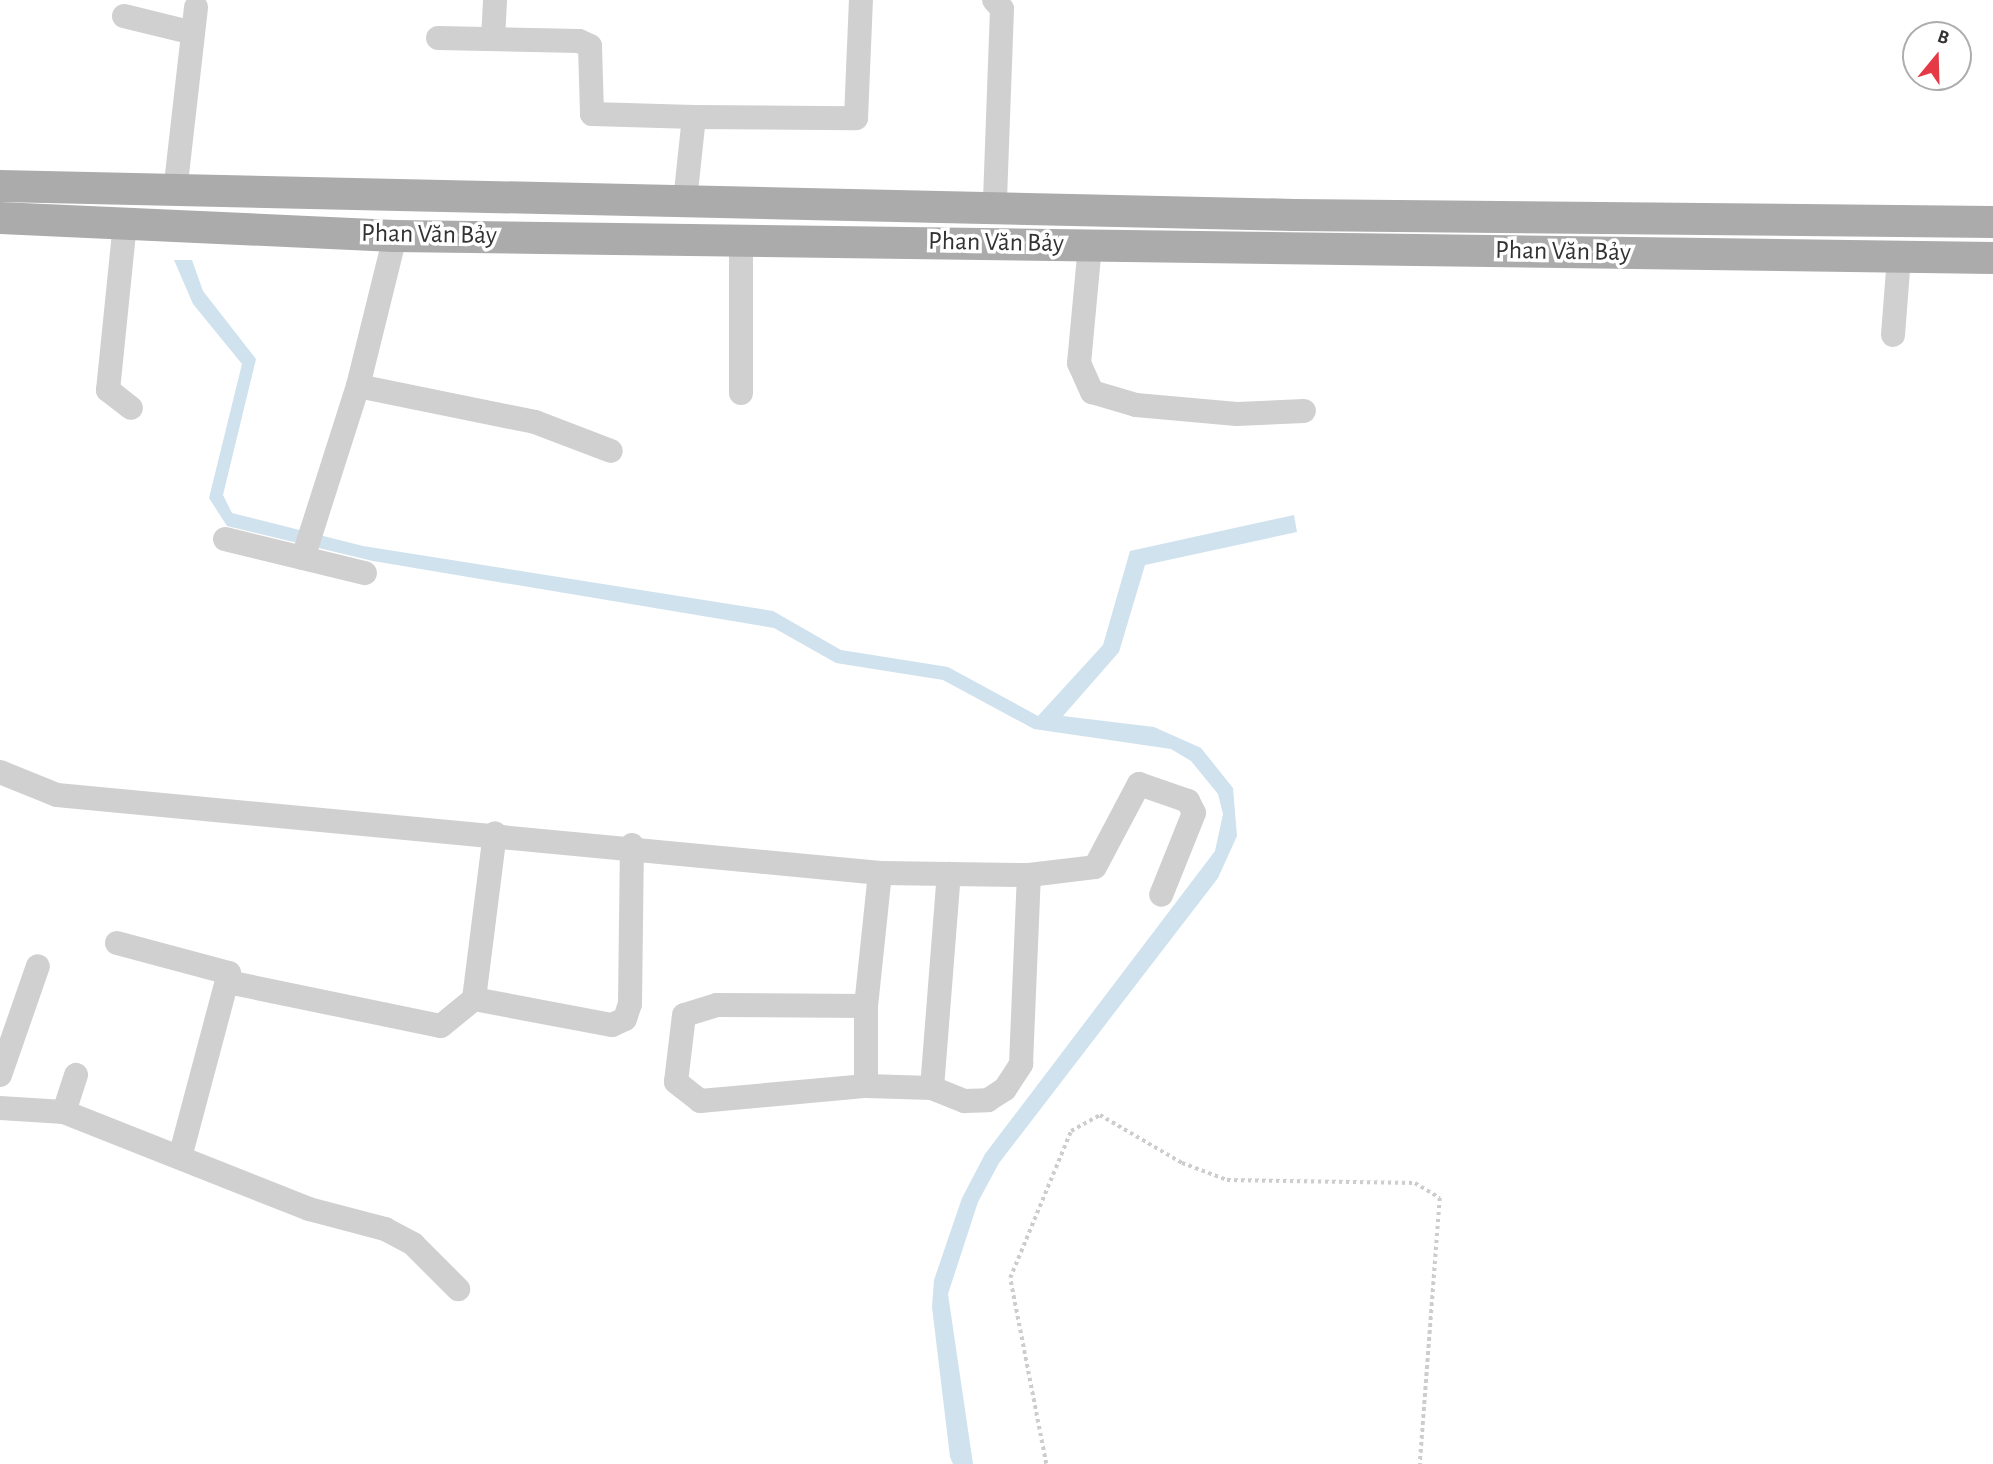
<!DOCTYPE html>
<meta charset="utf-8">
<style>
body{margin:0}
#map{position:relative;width:1993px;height:1464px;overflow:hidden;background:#fff;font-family:"Alegreya Sans",sans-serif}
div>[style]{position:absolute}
.water>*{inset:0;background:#cfe2ee}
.path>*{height:3.5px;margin-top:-1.75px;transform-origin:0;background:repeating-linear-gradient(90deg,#cdcdcd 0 3.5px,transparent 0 7px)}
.minor>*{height:24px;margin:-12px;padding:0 12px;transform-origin:12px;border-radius:12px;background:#d0d0d0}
.major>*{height:32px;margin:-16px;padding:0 16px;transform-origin:16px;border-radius:16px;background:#ababab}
span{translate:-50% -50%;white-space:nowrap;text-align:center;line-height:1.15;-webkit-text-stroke:7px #fff;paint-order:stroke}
.street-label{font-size:26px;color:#333}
.north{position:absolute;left:1902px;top:21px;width:70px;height:70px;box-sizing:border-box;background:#fff;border:2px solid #adadad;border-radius:50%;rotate:19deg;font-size:19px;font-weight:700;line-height:28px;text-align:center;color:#333}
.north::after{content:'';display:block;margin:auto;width:24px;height:32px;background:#e63946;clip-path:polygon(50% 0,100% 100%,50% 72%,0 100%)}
</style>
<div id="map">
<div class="water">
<i style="clip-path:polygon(174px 260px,192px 260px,203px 291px,256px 359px,223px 495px,232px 513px,363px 546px,773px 611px,841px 650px,948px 667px,1038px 716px,1103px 645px,1130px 551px,1294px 515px,1297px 532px,1145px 565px,1119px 652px,1063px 716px,1154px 727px,1201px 748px,1233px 788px,1237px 836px,1218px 878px,999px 1163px,978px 1202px,948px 1294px,973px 1464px,953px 1464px,950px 1457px,932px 1307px,934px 1280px,962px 1198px,985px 1154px,1215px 851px,1223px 814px,1218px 794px,1191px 761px,1171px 749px,1034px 729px,943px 680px,836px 663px,774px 628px,373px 561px,227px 526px,209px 498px,242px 364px,193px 304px)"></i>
</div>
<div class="path">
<i style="left:1046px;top:1464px;width:189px;rotate:-101deg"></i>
<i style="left:1010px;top:1278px;width:159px;rotate:-67.5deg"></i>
<i style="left:1071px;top:1131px;width:33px;rotate:-29deg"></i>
<i style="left:1100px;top:1115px;width:95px;rotate:30.3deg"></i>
<i style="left:1182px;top:1163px;width:48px;rotate:20.7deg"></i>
<i style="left:1227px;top:1180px;width:188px;rotate:0.9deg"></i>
<i style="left:1415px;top:1183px;width:29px;rotate:31deg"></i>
<i style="left:1440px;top:1198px;width:267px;rotate:94.3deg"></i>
</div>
<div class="minor">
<i style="left:994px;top:0;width:12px;rotate:48deg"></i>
<i style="left:1002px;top:9px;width:195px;rotate:92.1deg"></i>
<i style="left:124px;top:16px;width:71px;rotate:13.8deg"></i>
<i style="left:438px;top:38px;width:141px;rotate:1.2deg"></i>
<i style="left:579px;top:41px;width:12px;rotate:24deg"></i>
<i style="left:590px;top:46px;width:68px;rotate:88.3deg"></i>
<i style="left:592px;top:114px;width:102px;rotate:1.7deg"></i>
<i style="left:493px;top:39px;width:39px;rotate:-87deg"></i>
<i style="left:175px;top:192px;width:186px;rotate:-83.5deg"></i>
<i style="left:685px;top:201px;width:84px;rotate:-83.9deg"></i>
<i style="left:694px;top:117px;width:162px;rotate:0.4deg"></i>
<i style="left:856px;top:118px;width:118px;rotate:-87.6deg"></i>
<i style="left:125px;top:223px;width:168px;rotate:95.8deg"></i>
<i style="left:108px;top:390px;width:29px;rotate:38deg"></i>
<i style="left:1090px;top:245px;width:119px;rotate:95.3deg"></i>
<i style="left:1079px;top:363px;width:32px;rotate:66deg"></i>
<i style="left:1092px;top:392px;width:46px;rotate:16.5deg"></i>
<i style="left:1136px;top:405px;width:101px;rotate:5.1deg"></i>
<i style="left:1237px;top:414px;width:67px;rotate:-2.6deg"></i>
<i style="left:1893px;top:335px;width:78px;rotate:-85.6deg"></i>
<i style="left:358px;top:386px;width:181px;rotate:11.5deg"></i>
<i style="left:535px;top:422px;width:81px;rotate:20.9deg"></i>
<i style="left:741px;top:393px;width:155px;rotate:-90deg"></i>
<i style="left:225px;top:539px;width:144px;rotate:13.7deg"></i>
<i style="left:303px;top:558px;width:181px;rotate:-72.3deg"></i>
<i style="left:358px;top:386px;width:154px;rotate:-76.1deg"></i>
<i style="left:0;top:772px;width:61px;rotate:22deg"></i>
<i style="left:57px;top:795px;width:827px;rotate:5.41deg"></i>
<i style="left:880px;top:873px;width:149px;rotate:0.8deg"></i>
<i style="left:1029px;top:875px;width:66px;rotate:-6.9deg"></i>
<i style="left:1095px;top:867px;width:94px;rotate:-62.1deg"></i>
<i style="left:1139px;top:784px;width:52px;rotate:19.1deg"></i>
<i style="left:1188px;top:801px;width:13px;rotate:63deg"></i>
<i style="left:1194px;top:813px;width:88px;rotate:111.9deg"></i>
<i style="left:880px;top:873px;width:134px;rotate:96deg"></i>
<i style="left:866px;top:1006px;width:80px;rotate:90deg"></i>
<i style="left:866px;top:1086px;width:66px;rotate:1.7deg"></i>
<i style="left:932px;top:1088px;width:35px;rotate:22deg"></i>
<i style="left:965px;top:1101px;width:23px;rotate:-2deg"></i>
<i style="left:988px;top:1100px;width:20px;rotate:-33deg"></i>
<i style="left:1005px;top:1089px;width:30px;rotate:-57deg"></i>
<i style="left:1021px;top:1064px;width:189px;rotate:-87.6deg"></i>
<i style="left:117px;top:943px;width:116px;rotate:15deg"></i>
<i style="left:229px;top:973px;width:190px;rotate:104.9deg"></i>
<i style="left:228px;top:982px;width:217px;rotate:11.7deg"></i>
<i style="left:441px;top:1026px;width:43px;rotate:-39.3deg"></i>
<i style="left:474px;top:999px;width:140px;rotate:10.7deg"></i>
<i style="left:612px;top:1025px;width:14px;rotate:-25deg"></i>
<i style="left:625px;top:1019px;width:16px;rotate:-72deg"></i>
<i style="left:630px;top:1004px;width:159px;rotate:-89.3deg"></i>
<i style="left:474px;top:999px;width:167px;rotate:-82.8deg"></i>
<i style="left:866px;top:1006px;width:149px;rotate:-179.6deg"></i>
<i style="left:717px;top:1005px;width:34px;rotate:163deg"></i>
<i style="left:684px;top:1015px;width:67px;rotate:96.8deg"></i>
<i style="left:676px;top:1082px;width:31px;rotate:38deg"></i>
<i style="left:700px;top:1101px;width:167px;rotate:-5.2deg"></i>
<i style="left:0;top:1075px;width:115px;rotate:-70.8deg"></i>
<i style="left:932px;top:1088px;width:215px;rotate:-85.5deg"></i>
<i style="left:0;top:1108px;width:64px;rotate:3.6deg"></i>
<i style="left:64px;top:1112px;width:264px;rotate:21.6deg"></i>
<i style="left:309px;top:1209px;width:79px;rotate:14.7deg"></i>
<i style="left:385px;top:1229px;width:32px;rotate:28deg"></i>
<i style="left:413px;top:1244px;width:64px;rotate:45deg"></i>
<i style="left:64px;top:1112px;width:39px;rotate:-72deg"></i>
</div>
<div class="major">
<i style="left:0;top:186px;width:1294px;rotate:1.28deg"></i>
<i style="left:1294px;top:215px;width:699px;rotate:0.57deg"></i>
<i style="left:0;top:218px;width:395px;rotate:2.6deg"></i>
<i style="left:395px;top:236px;width:1598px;rotate:0.79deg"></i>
</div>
<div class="street-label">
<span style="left:429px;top:235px;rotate:1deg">Phan Văn Bảy</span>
<span style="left:996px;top:243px;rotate:1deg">Phan Văn Bảy</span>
<span style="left:1563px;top:252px;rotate:1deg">Phan Văn Bảy</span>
</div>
<div class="north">B</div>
</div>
